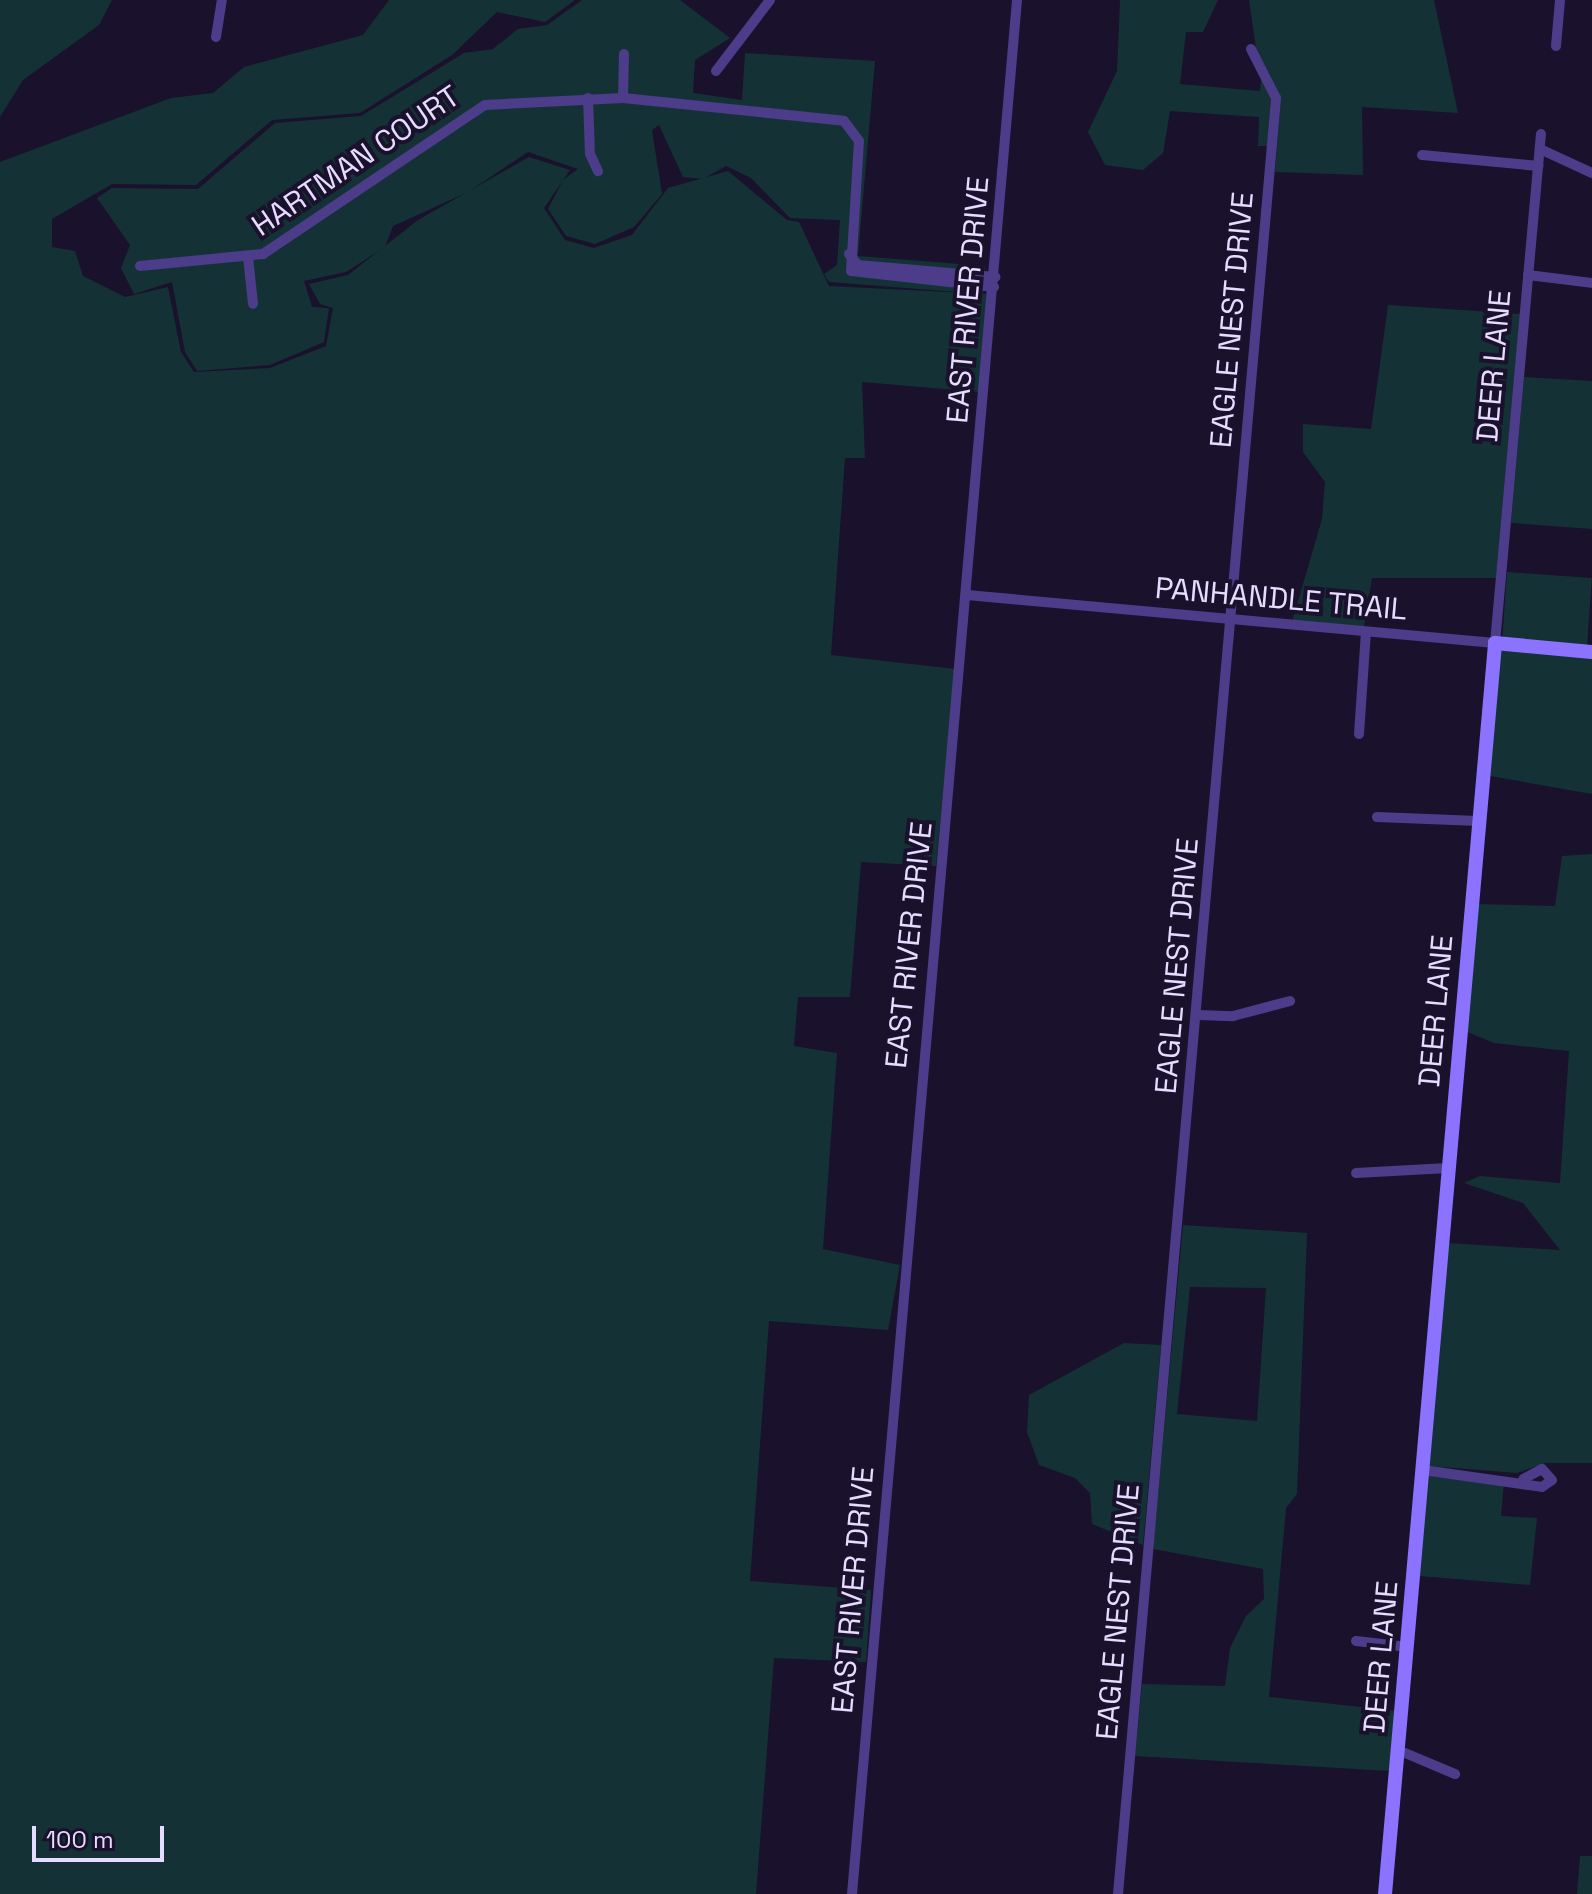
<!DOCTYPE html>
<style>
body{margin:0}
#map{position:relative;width:1592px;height:1894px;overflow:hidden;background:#1a112c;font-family:"Space Grotesk",sans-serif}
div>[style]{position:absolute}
.green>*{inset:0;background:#143236;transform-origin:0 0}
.street>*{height:10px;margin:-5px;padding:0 5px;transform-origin:5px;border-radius:5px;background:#4c3c8a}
.secondary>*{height:14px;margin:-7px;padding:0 7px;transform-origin:7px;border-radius:7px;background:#8c73ff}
span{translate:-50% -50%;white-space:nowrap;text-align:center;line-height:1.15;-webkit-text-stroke:8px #1a112c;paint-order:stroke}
.street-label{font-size:30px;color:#e5dcff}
.scale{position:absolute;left:32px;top:1826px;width:132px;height:36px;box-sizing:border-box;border:4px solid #e5dcff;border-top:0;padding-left:10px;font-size:24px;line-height:28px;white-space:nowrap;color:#e5dcff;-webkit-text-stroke:6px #1a112c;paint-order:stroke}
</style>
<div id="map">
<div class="green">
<i style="clip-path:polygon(0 0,112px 0,99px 25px,23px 80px,0 117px)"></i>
<i style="clip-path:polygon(389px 0,575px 0,545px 22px,497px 12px,452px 55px,360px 113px,272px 120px,196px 185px,112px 184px,52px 219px,52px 247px,75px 251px,83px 276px,125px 297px,168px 287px,181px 352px,194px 372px,270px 368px,326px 346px,333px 308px,320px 304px,309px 284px,348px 275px,418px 220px,529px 157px,570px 170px,544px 208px,565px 240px,594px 248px,632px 235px,668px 188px,728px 171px,787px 220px,799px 222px,829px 286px,987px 294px,980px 392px,862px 382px,865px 458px,845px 458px,831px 655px,955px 669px,936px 866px,861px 862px,850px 997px,798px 997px,794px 1046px,837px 1053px,823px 1249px,900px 1265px,888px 1330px,769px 1321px,750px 1581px,871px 1590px,866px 1662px,774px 1658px,756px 1894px,0 1894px,0 162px,171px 98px,213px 93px,244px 67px,363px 35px)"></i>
<i style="clip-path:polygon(582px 0,680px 0,730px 38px,695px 60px,693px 93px,742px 100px,745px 53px,875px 61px,858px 256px,985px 266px,983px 294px,829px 282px,824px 274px,837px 265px,840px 220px,790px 218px,751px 178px,726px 166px,703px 179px,683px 177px,659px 125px,652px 130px,662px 194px,634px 227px,595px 244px,566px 236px,548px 209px,563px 180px,578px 169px,528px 152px,468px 192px,393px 226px,385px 247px,346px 272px,304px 281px,312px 307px,329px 308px,324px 342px,270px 365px,197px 371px,185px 352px,172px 282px,134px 294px,121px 268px,130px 245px,97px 198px,112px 188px,198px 189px,275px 123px,361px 116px,464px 53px,493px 49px,518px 29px,547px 25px)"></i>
<i style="clip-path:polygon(1120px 0,1218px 0,1203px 32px,1186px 32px,1180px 84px,1260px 91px,1262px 70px,1271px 98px,1267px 146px,1258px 146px,1259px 117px,1170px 111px,1163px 153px,1143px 170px,1105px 165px,1088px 132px,1117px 71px)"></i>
<i style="clip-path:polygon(1249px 0,1434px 0,1458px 113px,1362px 107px,1363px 175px,1275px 172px,1281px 97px,1256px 48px)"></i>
<i style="clip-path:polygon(1388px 305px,1520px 314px,1496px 578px,1372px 578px,1364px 627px,1292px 622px,1322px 519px,1325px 482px,1303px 452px,1303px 424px,1371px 429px)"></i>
<i style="clip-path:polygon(1524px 377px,1592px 381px,1592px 529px,1511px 523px)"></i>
<i style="left:1507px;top:572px;width:85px;height:67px;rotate:4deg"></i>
<i style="clip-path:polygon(1500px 647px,1592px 657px,1592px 794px,1490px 776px)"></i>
<i style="clip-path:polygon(1592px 854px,1592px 1463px,1545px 1463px,1517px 1473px,1429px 1466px,1448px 1243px,1560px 1250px,1523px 1203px,1464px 1183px,1480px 1176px,1560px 1183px,1569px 1051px,1494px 1043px,1465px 1031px,1476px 904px,1555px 906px,1562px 856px)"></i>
<i style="clip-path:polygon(evenodd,1183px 1225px,1307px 1233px,1297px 1494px,1286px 1508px,1269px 1697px,1397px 1711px,1391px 1771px,1135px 1756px,1142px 1684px,1225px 1686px,1230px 1648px,1246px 1616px,1264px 1599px,1263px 1569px,1153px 1549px,1183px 1225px,1190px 1287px,1266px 1288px,1257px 1421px,1177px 1414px,1190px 1287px)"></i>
<i style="clip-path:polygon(1124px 1343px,1161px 1345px,1143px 1545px,1092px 1524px,1090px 1493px,1075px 1478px,1039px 1465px,1027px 1432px,1029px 1395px)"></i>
<i style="clip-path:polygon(1428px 1475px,1504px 1482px,1501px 1516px,1537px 1518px,1530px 1585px,1419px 1576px)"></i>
<i style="clip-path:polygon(1580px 1856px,1592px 1856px,1592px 1894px,1577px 1894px)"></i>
</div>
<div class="street">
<i style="left:216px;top:37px;width:37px;rotate:-81deg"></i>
<i style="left:1556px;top:46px;width:46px;rotate:-85deg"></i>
<i style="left:716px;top:71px;width:89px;rotate:-52.7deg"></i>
<i style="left:588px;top:98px;width:56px;rotate:88deg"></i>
<i style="left:590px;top:154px;width:19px;rotate:65deg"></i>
<i style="left:623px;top:98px;width:44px;rotate:-88.7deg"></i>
<i style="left:1540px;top:149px;width:57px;rotate:24.8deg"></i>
<i style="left:1422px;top:155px;width:117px;rotate:5.4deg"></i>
<i style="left:849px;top:254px;width:14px;rotate:51deg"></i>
<i style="left:858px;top:265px;width:138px;rotate:5deg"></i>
<i style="left:248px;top:257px;width:47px;rotate:83.9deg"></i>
<i style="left:140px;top:266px;width:124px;rotate:-5.6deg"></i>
<i style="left:263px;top:254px;width:267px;rotate:-33.9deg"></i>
<i style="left:485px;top:105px;width:138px;rotate:-2.9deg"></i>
<i style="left:623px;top:98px;width:222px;rotate:5.9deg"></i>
<i style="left:844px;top:121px;width:25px;rotate:53deg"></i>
<i style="left:859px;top:141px;width:130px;rotate:93.5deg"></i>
<i style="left:851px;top:271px;width:144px;rotate:6.4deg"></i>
<i style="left:1528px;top:275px;width:64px;rotate:7.1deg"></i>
<i style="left:967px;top:595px;width:530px;rotate:5.19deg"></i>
<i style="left:1495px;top:643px;width:511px;rotate:-84.84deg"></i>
<i style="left:1359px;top:734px;width:102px;rotate:-86.1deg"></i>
<i style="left:1377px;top:817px;width:101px;rotate:2.3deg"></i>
<i style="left:1198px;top:1015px;width:35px;rotate:2deg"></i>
<i style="left:1233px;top:1016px;width:59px;rotate:-14.7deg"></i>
<i style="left:1356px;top:1173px;width:92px;rotate:-3.1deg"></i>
<i style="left:1423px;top:1470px;width:120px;rotate:8.1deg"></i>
<i style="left:1542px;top:1487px;width:12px;rotate:-35deg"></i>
<i style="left:1552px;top:1480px;width:15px;rotate:-132deg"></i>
<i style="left:1542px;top:1469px;width:21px;rotate:152deg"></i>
<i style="left:1356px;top:1641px;width:52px;rotate:6.6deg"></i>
<i style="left:1398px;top:1750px;width:62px;rotate:22.8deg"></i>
<i style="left:852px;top:1894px;width:1901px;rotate:-85.02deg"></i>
<i style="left:1118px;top:1894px;width:1803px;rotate:-84.97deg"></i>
<i style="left:1276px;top:98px;width:55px;rotate:-117deg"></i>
</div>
<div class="secondary">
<i style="left:1385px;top:1894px;width:1256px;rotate:-84.97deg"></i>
<i style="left:1495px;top:643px;width:97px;rotate:5.3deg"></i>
</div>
<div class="street-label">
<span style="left:356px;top:161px;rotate:-34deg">HARTMAN COURT</span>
<span style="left:968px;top:300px;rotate:-85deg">EAST RIVER DRIVE</span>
<span style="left:1232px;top:320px;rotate:-85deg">EAGLE NEST DRIVE</span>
<span style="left:1494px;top:366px;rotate:-85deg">DEER LANE</span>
<span style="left:1281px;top:599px;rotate:5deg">PANHANDLE TRAIL</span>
<span style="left:909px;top:945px;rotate:-84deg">EAST RIVER DRIVE</span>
<span style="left:1177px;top:966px;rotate:-85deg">EAGLE NEST DRIVE</span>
<span style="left:1436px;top:1011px;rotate:-85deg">DEER LANE</span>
<span style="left:853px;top:1590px;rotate:-85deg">EAST RIVER DRIVE</span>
<span style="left:1118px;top:1612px;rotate:-85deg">EAGLE NEST DRIVE</span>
<span style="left:1381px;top:1657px;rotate:-85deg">DEER LANE</span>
</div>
<div class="scale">100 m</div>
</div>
